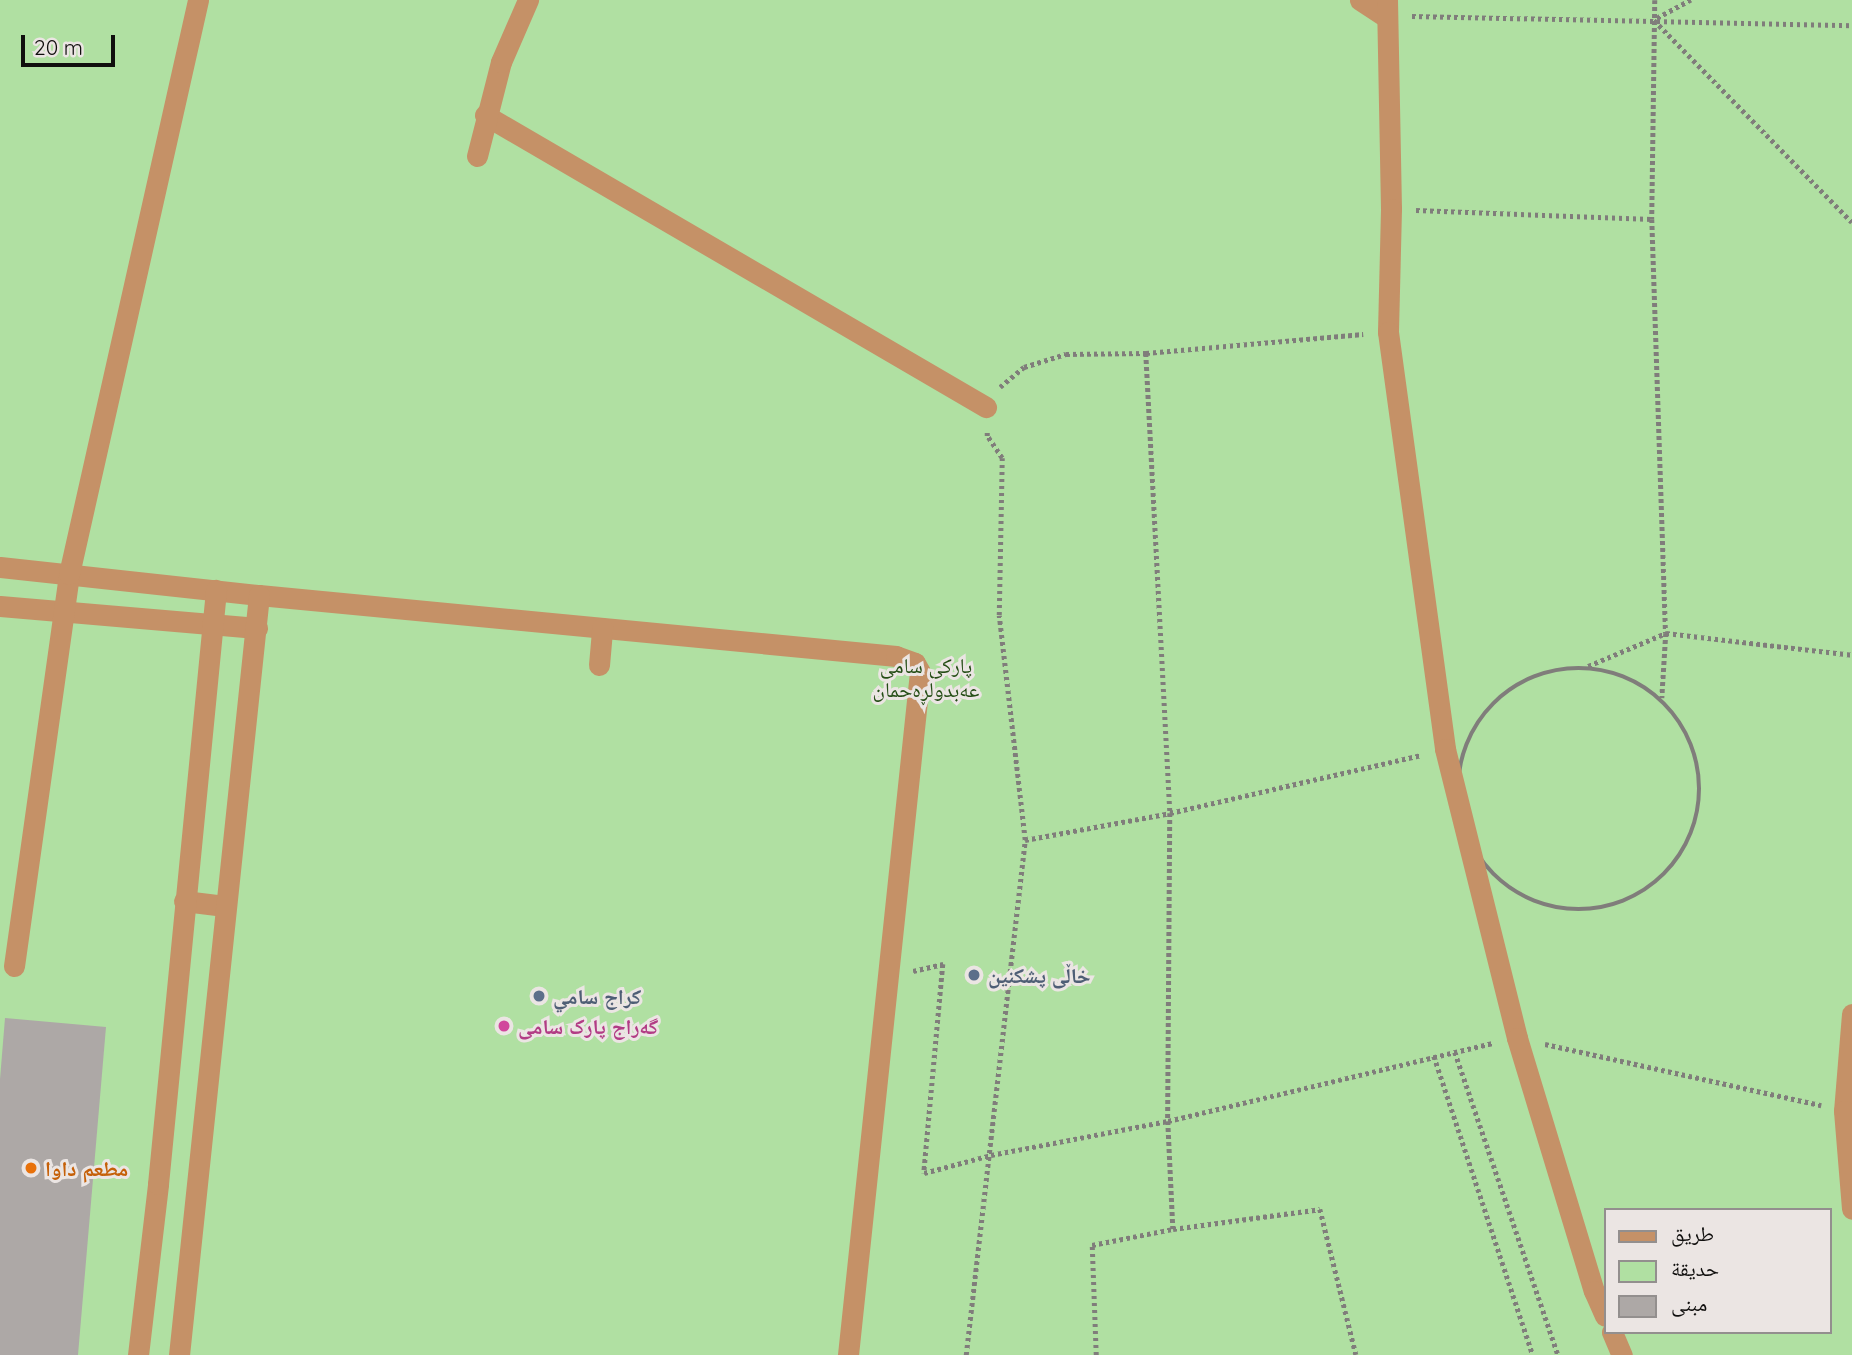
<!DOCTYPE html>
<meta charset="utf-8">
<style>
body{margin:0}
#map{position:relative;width:1852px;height:1355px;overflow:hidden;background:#ebe5e3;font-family:Quicksand,"Noto Naskh Arabic",sans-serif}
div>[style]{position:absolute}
.green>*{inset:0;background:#b0e0a2}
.building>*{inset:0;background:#ada8a6}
.path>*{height:4.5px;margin-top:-2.25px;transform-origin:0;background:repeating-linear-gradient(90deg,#807d7b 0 3.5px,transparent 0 7px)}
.path>.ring{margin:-2.25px;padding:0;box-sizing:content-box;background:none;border:4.5px solid #807d7b;border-radius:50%}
.minor>*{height:21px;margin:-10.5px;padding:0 10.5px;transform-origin:10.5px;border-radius:10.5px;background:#c59167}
.dots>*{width:19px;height:19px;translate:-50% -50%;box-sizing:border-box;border:4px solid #ebe5e3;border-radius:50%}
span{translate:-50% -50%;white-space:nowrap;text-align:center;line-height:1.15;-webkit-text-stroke:6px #ebe5e3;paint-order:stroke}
.park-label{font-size:21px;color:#244d15}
.service-label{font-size:21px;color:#4e5e75;font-weight:700}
.left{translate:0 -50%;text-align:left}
.hotel-label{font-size:21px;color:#b23c85;font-weight:700}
.food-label{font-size:21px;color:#c56008;font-weight:700}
.legend{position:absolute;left:1604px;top:1208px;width:228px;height:126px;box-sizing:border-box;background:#ebe5e3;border:2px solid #938f8e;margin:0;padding:9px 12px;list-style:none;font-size:21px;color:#100f0e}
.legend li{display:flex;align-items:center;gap:14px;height:35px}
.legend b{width:35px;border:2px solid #938f8e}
.scale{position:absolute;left:21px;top:35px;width:94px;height:32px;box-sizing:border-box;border:4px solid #100f0e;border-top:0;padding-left:9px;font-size:21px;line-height:24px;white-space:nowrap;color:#100f0e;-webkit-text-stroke:5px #ebe5e3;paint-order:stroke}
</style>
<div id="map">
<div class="green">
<i style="clip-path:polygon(evenodd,0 0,1852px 0,1852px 1355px,0 1355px,0 0,1605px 1210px,1829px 1210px,1829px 1332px,1605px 1332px,1605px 1210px)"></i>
</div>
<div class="building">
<i style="clip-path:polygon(5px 1018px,106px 1027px,78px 1355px,0 1355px,0 1079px)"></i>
</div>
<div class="path">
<i style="left:1655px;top:0;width:219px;rotate:90.8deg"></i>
<i style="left:1652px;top:219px;width:414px;rotate:88.1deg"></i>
<i style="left:1666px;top:633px;width:65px;rotate:93.5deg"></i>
<i style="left:1691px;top:0;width:42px;rotate:151.6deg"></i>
<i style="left:1654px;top:20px;width:283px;rotate:45.6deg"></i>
<i style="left:1412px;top:16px;width:440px;rotate:1.2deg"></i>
<i style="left:1416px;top:210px;width:236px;rotate:2.2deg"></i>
<i style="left:1146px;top:353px;width:461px;rotate:87deg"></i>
<i style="left:1170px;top:813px;width:308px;rotate:90.4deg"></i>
<i style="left:1168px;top:1121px;width:108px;rotate:87.3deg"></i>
<i style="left:1000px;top:387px;width:31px;rotate:-40deg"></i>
<i style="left:1024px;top:367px;width:44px;rotate:-17.2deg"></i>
<i style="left:1066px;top:354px;width:80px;rotate:-0.7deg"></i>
<i style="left:1146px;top:353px;width:218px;rotate:-5deg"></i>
<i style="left:1588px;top:666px;width:85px;rotate:-22.9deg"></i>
<i style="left:1666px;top:633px;width:187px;rotate:6.7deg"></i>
<i class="ring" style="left:1458px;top:668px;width:237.5px;height:237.5px"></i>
<i style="left:1025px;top:840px;width:147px;rotate:-10.5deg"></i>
<i style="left:1170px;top:813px;width:258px;rotate:-13deg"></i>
<i style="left:913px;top:971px;width:31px;rotate:-13deg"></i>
<i style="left:943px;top:964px;width:210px;rotate:95.2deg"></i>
<i style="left:924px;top:1173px;width:69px;rotate:-15deg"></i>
<i style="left:991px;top:1155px;width:180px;rotate:-10.9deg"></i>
<i style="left:1168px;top:1121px;width:334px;rotate:-13.5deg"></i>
<i style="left:1545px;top:1044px;width:283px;rotate:12.5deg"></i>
<i style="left:1455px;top:1052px;width:320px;rotate:71.2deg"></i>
<i style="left:1434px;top:1056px;width:315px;rotate:71.7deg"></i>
<i style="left:966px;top:1355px;width:518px;rotate:-83.46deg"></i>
<i style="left:1025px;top:840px;width:226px;rotate:-96.6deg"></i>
<i style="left:999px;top:615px;width:157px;rotate:-88.9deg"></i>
<i style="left:1002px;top:458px;width:27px;rotate:-124deg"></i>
<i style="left:987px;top:436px;width:6px;rotate:-90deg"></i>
<i style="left:1096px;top:1355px;width:110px;rotate:-92.1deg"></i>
<i style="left:1092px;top:1245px;width:83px;rotate:-11.2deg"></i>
<i style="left:1173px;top:1229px;width:148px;rotate:-7.7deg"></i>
<i style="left:1320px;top:1209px;width:150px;rotate:76.1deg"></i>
</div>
<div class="minor">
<i style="left:1360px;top:0;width:30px;rotate:33deg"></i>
<i style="left:1387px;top:0;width:209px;rotate:88.9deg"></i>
<i style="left:1391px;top:209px;width:123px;rotate:91.4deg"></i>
<i style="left:1388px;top:332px;width:421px;rotate:82.2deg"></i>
<i style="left:1445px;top:749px;width:298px;rotate:76deg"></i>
<i style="left:1517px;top:1038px;width:264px;rotate:73.1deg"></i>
<i style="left:1594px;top:1291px;width:27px;rotate:66deg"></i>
<i style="left:485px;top:115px;width:580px;rotate:30.24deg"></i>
<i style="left:477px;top:156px;width:97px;rotate:-75.7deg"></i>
<i style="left:501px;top:62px;width:68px;rotate:-66.5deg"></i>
<i style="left:0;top:567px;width:261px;rotate:6.2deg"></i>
<i style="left:259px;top:595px;width:640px;rotate:5.47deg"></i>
<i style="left:896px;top:656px;width:20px;rotate:20deg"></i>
<i style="left:915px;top:663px;width:10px;rotate:61deg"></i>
<i style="left:920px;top:672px;width:687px;rotate:96.02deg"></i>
<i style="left:0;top:606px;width:258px;rotate:4.9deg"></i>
<i style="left:599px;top:665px;width:37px;rotate:-85deg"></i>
<i style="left:184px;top:901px;width:41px;rotate:7deg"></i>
<i style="left:14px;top:966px;width:396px;rotate:-82deg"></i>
<i style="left:69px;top:574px;width:588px;rotate:-77.33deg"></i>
<i style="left:1852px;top:1014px;width:97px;rotate:94.7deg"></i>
<i style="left:1844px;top:1111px;width:98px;rotate:85.3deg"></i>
<i style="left:1612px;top:1332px;width:25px;rotate:67deg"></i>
<i style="left:138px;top:1355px;width:172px;rotate:-83.3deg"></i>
<i style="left:158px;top:1184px;width:597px;rotate:-84.42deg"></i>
<i style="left:179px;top:1355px;width:764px;rotate:-83.99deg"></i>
</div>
<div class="dots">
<i style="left:974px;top:975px;background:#5c6f8a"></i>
<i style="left:539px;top:996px;background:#5c6f8a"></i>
<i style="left:504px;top:1026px;background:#d1479c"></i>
<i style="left:31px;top:1168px;background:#e8710a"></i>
</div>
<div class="park-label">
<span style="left:926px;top:677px">پارکی سامی<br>عەبدولڕەحمان</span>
</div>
<div class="service-label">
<span class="left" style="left:988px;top:975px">خاڵی پشکنین</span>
<span class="left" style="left:553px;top:996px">کراج سامي</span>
</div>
<div class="hotel-label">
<span class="left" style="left:518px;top:1026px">گەراج پارک سامی</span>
</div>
<div class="food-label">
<span class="left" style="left:45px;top:1168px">مطعم داوا</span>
</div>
<ul class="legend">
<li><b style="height:9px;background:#c59167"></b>طريق</li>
<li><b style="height:19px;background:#b0e0a2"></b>حديقة</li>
<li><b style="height:19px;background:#ada8a6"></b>مبنى</li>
</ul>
<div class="scale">20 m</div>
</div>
